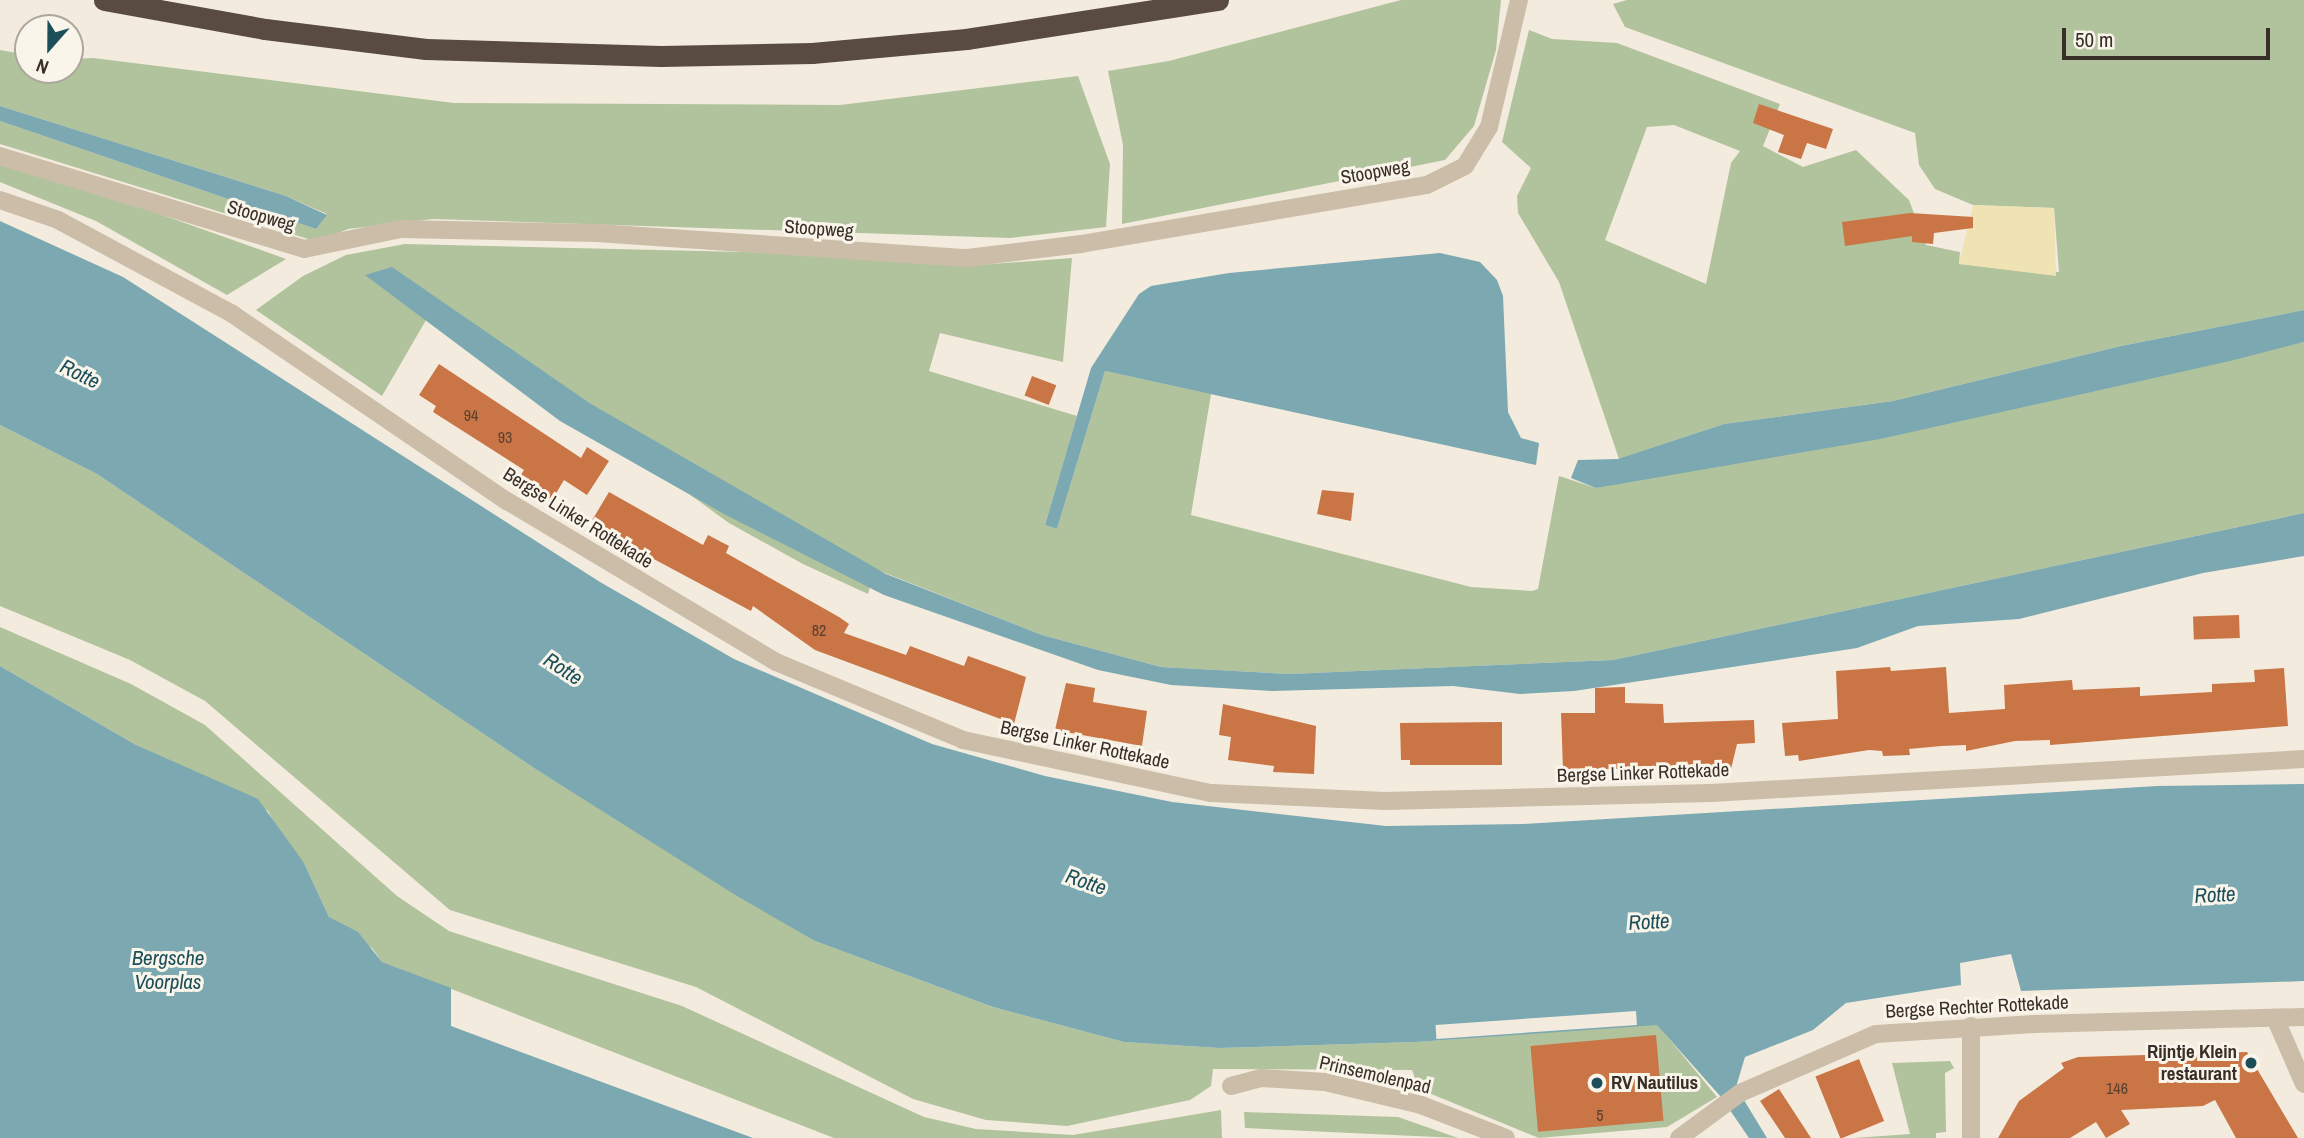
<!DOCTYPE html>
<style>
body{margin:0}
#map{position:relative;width:2304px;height:1138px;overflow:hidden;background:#f3ebdd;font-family:"Archivo Narrow",sans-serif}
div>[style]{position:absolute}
.green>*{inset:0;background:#b1c39c}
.sand>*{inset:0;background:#efe2b3}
.water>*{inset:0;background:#7ba8b1}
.pier>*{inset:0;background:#f3ebdd;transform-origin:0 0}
.building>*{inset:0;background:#c97545;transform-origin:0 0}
.minor>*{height:18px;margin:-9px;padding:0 9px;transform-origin:9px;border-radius:9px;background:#ccbda8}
.tertiary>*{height:18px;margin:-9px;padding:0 9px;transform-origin:9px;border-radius:9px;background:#ccbda8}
.motorway>*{height:21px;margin:-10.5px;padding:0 10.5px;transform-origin:10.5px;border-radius:10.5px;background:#594b40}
.dots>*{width:19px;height:19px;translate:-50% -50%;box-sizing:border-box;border:4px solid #faf5ea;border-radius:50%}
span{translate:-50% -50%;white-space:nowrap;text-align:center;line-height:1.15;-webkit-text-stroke:6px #faf5ea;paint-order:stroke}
.number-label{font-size:16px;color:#5c4030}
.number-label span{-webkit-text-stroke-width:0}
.street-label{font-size:19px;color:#382f29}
.poi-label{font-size:19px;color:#382f29;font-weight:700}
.right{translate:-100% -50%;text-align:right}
.left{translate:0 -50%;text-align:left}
.water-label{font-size:21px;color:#1d4f5b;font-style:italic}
.north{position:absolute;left:14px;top:14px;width:70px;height:70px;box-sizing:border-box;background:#faf5ea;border:2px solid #aca69d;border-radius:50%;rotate:201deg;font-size:19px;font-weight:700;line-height:28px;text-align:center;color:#382f29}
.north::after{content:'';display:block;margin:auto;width:24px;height:32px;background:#1d4f5b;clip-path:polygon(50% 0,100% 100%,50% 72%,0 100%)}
.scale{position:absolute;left:2062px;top:28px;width:208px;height:32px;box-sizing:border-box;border:4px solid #382f29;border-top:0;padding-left:9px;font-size:21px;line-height:24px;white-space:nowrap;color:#382f29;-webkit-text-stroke:5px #faf5ea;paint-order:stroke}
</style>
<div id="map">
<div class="green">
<i style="clip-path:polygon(1401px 0,1501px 0,1496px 50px,1474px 126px,1445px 160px,1122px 224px,1123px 145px,1108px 71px,1169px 61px)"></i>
<i style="clip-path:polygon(evenodd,1627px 0,2304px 0,2304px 310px,2121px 346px,1893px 401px,1724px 424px,1619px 459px,1559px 282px,1518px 213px,1517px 196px,1531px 168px,1502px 142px,1529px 30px,1552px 39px,1617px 43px,1780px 104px,1763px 146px,1803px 167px,1856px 150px,1909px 200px,1926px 245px,1960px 252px,1959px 264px,2059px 272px,2054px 208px,1973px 205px,1935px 189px,1919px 165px,1915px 133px,1625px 27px,1613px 4px,1627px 0,1674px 125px,1740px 151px,1731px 163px,1706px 284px,1605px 240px,1647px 127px,1674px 125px)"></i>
<i style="clip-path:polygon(0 50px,28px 55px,28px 70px,70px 70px,70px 59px,93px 58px,454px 103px,840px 105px,1078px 76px,1110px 164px,1106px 227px,1010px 238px,433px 219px,348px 229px,318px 242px,0 144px,0 121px,316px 229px,327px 214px,286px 196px,0 106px)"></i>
<i style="clip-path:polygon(0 165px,98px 192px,286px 259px,227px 295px,96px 221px,0 182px)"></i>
<i style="clip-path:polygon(405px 244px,790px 253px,966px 266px,1072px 258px,1063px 362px,940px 333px,929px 371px,1077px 416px,1045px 525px,1057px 529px,1105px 371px,1211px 394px,1191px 515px,1471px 587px,1532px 591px,1538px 589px,1559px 476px,1596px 488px,2304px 342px,2304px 513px,1613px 660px,1289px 674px,1161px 667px,1042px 635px,875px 569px,868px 594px,803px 564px,729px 523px,433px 308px,382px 396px,256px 310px,303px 276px,346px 255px)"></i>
<i style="clip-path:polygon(0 425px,97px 474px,534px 768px,815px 941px,993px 1007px,1124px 1042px,1219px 1048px,1416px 1042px,1657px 1024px,1717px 1097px,1667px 1127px,1539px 1138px,1419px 1089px,1412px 1070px,1213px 1069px,1211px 1086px,1190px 1100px,1067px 1126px,986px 1120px,913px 1099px,696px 987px,450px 910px,205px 701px,130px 660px,0 606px)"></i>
<i style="clip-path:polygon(0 627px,131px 684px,205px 725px,397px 896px,449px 931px,682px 1006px,924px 1117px,976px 1129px,1073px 1135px,1221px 1110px,1222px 1138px,834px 1138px,382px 962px,372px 948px,329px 917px,304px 863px,283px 840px,268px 811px,136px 745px,0 666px)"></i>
<i style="clip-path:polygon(1950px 1061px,1954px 1068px,1945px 1073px,1946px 1132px,1936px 1133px,1936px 1138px,1854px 1138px,1910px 1134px,1892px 1063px)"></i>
<i style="clip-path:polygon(1244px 1112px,1398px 1117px,1458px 1138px,1245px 1128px)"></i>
</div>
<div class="sand">
<i style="clip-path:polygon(1973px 205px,2054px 208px,2056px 276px,1959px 264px)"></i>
</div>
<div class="water">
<i style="clip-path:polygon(0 106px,286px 196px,327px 215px,316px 229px,0 121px)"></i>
<i style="clip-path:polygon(0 221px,123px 277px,600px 582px,734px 659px,932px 744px,1045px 776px,1172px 802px,1386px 826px,1523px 824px,2157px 786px,2304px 784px,2304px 981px,2021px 991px,2011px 954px,1960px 963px,1961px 985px,1846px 1003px,1813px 1030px,1745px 1057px,1736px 1087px,1767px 1138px,1749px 1138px,1721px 1097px,1657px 1025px,1416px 1042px,1219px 1048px,1124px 1042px,993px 1007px,815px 941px,737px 896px,534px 768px,97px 474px,0 425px)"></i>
<i style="clip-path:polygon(1440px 253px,1480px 262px,1497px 280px,1503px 296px,1508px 412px,1521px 438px,1539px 443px,1536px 465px,1105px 371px,1057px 529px,1045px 525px,1091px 368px,1139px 294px,1151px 286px,1229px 273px)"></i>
<i style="clip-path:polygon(392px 267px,591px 404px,886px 574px,1042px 635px,1161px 667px,1289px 674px,1613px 660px,2304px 513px,2304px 556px,2203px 573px,2019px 619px,1918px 626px,1857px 648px,1574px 691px,1520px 694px,1453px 686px,1272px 691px,1171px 685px,1098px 670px,884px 595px,724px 514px,560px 421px,365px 275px)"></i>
<i style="clip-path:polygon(2304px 310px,2304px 342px,2230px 361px,1880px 439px,1596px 488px,1571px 478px,1578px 460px,1618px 459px,1724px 424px,1893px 401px,2121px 346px)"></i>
<i style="clip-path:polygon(0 666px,136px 745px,258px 799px,304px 863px,329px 917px,358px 932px,382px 962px,451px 988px,451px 1026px,753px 1138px,0 1138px)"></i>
</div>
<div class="pier">
<i style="left:1636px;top:1011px;width:14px;height:201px;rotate:86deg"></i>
</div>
<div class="building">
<i style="clip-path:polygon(1759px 104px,1833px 129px,1826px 149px,1807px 143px,1801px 159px,1778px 152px,1784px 135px,1753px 123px)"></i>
<i style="clip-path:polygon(1910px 213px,1973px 217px,1973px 228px,1934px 233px,1933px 244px,1912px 242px,1912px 236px,1845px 246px,1842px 222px)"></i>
<i style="clip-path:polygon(439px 364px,581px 458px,587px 447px,609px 461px,587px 495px,564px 480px,552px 500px,519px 478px,524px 470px,433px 412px,436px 406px,419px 395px)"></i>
<i style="left:1032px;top:376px;width:26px;height:21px;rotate:21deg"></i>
<i style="clip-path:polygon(1322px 490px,1354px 493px,1351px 521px,1317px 514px)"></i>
<i style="clip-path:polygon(609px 492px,703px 545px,708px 535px,729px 546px,726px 553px,839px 617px,849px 624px,844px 633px,906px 655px,910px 646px,964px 666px,968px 656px,1026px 677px,1014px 724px,815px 650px,753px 606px,751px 611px,650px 557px,591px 522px)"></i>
<i style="left:2239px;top:615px;width:23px;height:46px;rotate:88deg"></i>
<i style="clip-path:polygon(1890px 667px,1891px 671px,1946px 667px,1949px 713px,2005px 709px,2004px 685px,2072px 680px,2073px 690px,2140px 687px,2140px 696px,2212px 692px,2212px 684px,2255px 682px,2254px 670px,2284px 668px,2288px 726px,2050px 745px,2050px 740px,2015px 741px,1966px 751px,1966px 745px,1941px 746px,1909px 749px,1910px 755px,1883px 756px,1882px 751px,1869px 750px,1799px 761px,1798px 755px,1785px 756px,1782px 723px,1838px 719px,1836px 671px)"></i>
<i style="clip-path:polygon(1066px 683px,1095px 688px,1093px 702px,1147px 711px,1142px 746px,1055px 730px)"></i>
<i style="clip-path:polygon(1625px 687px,1625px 703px,1663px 704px,1664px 723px,1754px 720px,1755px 743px,1737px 744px,1731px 769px,1563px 769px,1561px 713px,1595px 713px,1595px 688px)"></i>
<i style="clip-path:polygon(1223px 704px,1316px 726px,1314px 774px,1273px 772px,1274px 766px,1228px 760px,1231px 737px,1219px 735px)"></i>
<i style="clip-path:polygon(1502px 722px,1502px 765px,1410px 765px,1410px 760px,1401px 760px,1400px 723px)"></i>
<i style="left:1656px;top:1035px;width:86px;height:126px;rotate:85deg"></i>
<i style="clip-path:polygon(2247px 1052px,2298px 1138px,2236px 1138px,2215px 1100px,2203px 1106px,2121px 1110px,2130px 1124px,2106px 1138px,2096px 1122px,2070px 1138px,1998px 1138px,2019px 1101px,2064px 1068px,2061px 1063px,2078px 1057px)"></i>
<i style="left:1859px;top:1059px;width:67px;height:47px;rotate:68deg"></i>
<i style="clip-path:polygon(1779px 1089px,1811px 1138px,1785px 1138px,1760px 1101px)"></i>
</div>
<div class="minor">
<i style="left:0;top:200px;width:61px;rotate:19deg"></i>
<i style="left:58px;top:220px;width:196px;rotate:28.3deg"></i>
<i style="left:231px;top:313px;width:334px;rotate:34.3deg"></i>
<i style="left:507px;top:501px;width:313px;rotate:30.9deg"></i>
<i style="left:776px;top:662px;width:203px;rotate:22.6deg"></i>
<i style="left:963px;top:740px;width:254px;rotate:12.1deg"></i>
<i style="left:1211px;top:793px;width:174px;rotate:2.6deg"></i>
<i style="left:1385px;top:801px;width:326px;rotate:-1.4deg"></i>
<i style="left:1711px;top:793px;width:594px;rotate:-3.28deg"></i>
<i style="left:2275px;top:1018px;width:72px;rotate:66.3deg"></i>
<i style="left:1971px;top:1026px;width:112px;rotate:90deg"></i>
<i style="left:1231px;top:1086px;width:31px;rotate:-15deg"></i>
<i style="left:1261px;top:1078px;width:64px;rotate:3.6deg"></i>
<i style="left:1325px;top:1082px;width:99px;rotate:13.5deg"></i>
<i style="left:1421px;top:1105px;width:91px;rotate:21.2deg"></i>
<i style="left:1679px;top:1138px;width:76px;rotate:-36.4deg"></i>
<i style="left:1740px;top:1093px;width:148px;rotate:-23.5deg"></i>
<i style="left:1876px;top:1034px;width:158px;rotate:-3.6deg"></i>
<i style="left:2034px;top:1024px;width:270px;rotate:-1.5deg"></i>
</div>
<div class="tertiary">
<i style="left:0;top:156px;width:318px;rotate:17deg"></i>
<i style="left:304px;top:249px;width:99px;rotate:-11.7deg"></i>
<i style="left:401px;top:229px;width:196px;rotate:1.2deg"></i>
<i style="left:597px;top:233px;width:371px;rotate:3.9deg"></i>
<i style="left:967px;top:258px;width:115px;rotate:-7deg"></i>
<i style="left:1081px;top:244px;width:351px;rotate:-9.7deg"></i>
<i style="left:1427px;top:185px;width:42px;rotate:-26.6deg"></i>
<i style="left:1465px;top:166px;width:46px;rotate:-58.4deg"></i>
<i style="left:1489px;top:127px;width:130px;rotate:-76.7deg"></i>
</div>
<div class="motorway">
<i style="left:104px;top:0;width:164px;rotate:10.2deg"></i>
<i style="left:265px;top:29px;width:162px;rotate:7.1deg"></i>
<i style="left:426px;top:49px;width:235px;rotate:1.7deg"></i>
<i style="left:661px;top:56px;width:151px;rotate:-1.1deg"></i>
<i style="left:812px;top:53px;width:155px;rotate:-5.2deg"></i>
<i style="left:966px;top:39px;width:255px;rotate:-8.8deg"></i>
</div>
<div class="dots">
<i style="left:2251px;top:1063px;background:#1d4f5b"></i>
<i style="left:1597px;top:1083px;background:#1d4f5b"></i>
</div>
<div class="number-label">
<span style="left:471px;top:415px">94</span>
<span style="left:505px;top:437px">93</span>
<span style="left:819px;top:630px">82</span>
<span style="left:2117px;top:1088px">146</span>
<span style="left:1600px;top:1115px">5</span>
</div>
<div class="street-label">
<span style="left:1375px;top:172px;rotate:-10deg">Stoopweg</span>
<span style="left:261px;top:216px;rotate:16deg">Stoopweg</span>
<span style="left:819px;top:229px;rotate:4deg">Stoopweg</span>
<span style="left:578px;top:518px;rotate:32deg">Bergse Linker Rottekade</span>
<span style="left:1085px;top:745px;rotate:12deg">Bergse Linker Rottekade</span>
<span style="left:1643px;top:773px;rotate:-2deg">Bergse Linker Rottekade</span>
<span style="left:1977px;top:1007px;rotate:-3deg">Bergse Rechter Rottekade</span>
<span style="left:1375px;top:1075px;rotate:13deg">Prinsemolenpad</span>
</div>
<div class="poi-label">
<span class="right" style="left:2237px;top:1063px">Rijntje Klein<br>restaurant</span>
<span class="left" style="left:1611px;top:1083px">RV Nautilus</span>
</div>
<div class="water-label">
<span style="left:80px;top:374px;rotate:26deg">Rotte</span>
<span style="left:563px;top:669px;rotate:33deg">Rotte</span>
<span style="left:1086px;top:882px;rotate:19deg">Rotte</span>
<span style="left:2215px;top:895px;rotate:-3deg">Rotte</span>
<span style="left:1649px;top:922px;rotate:-3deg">Rotte</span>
<span style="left:168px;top:970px">Bergsche<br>Voorplas</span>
</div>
<div class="north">N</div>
<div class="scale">50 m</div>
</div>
